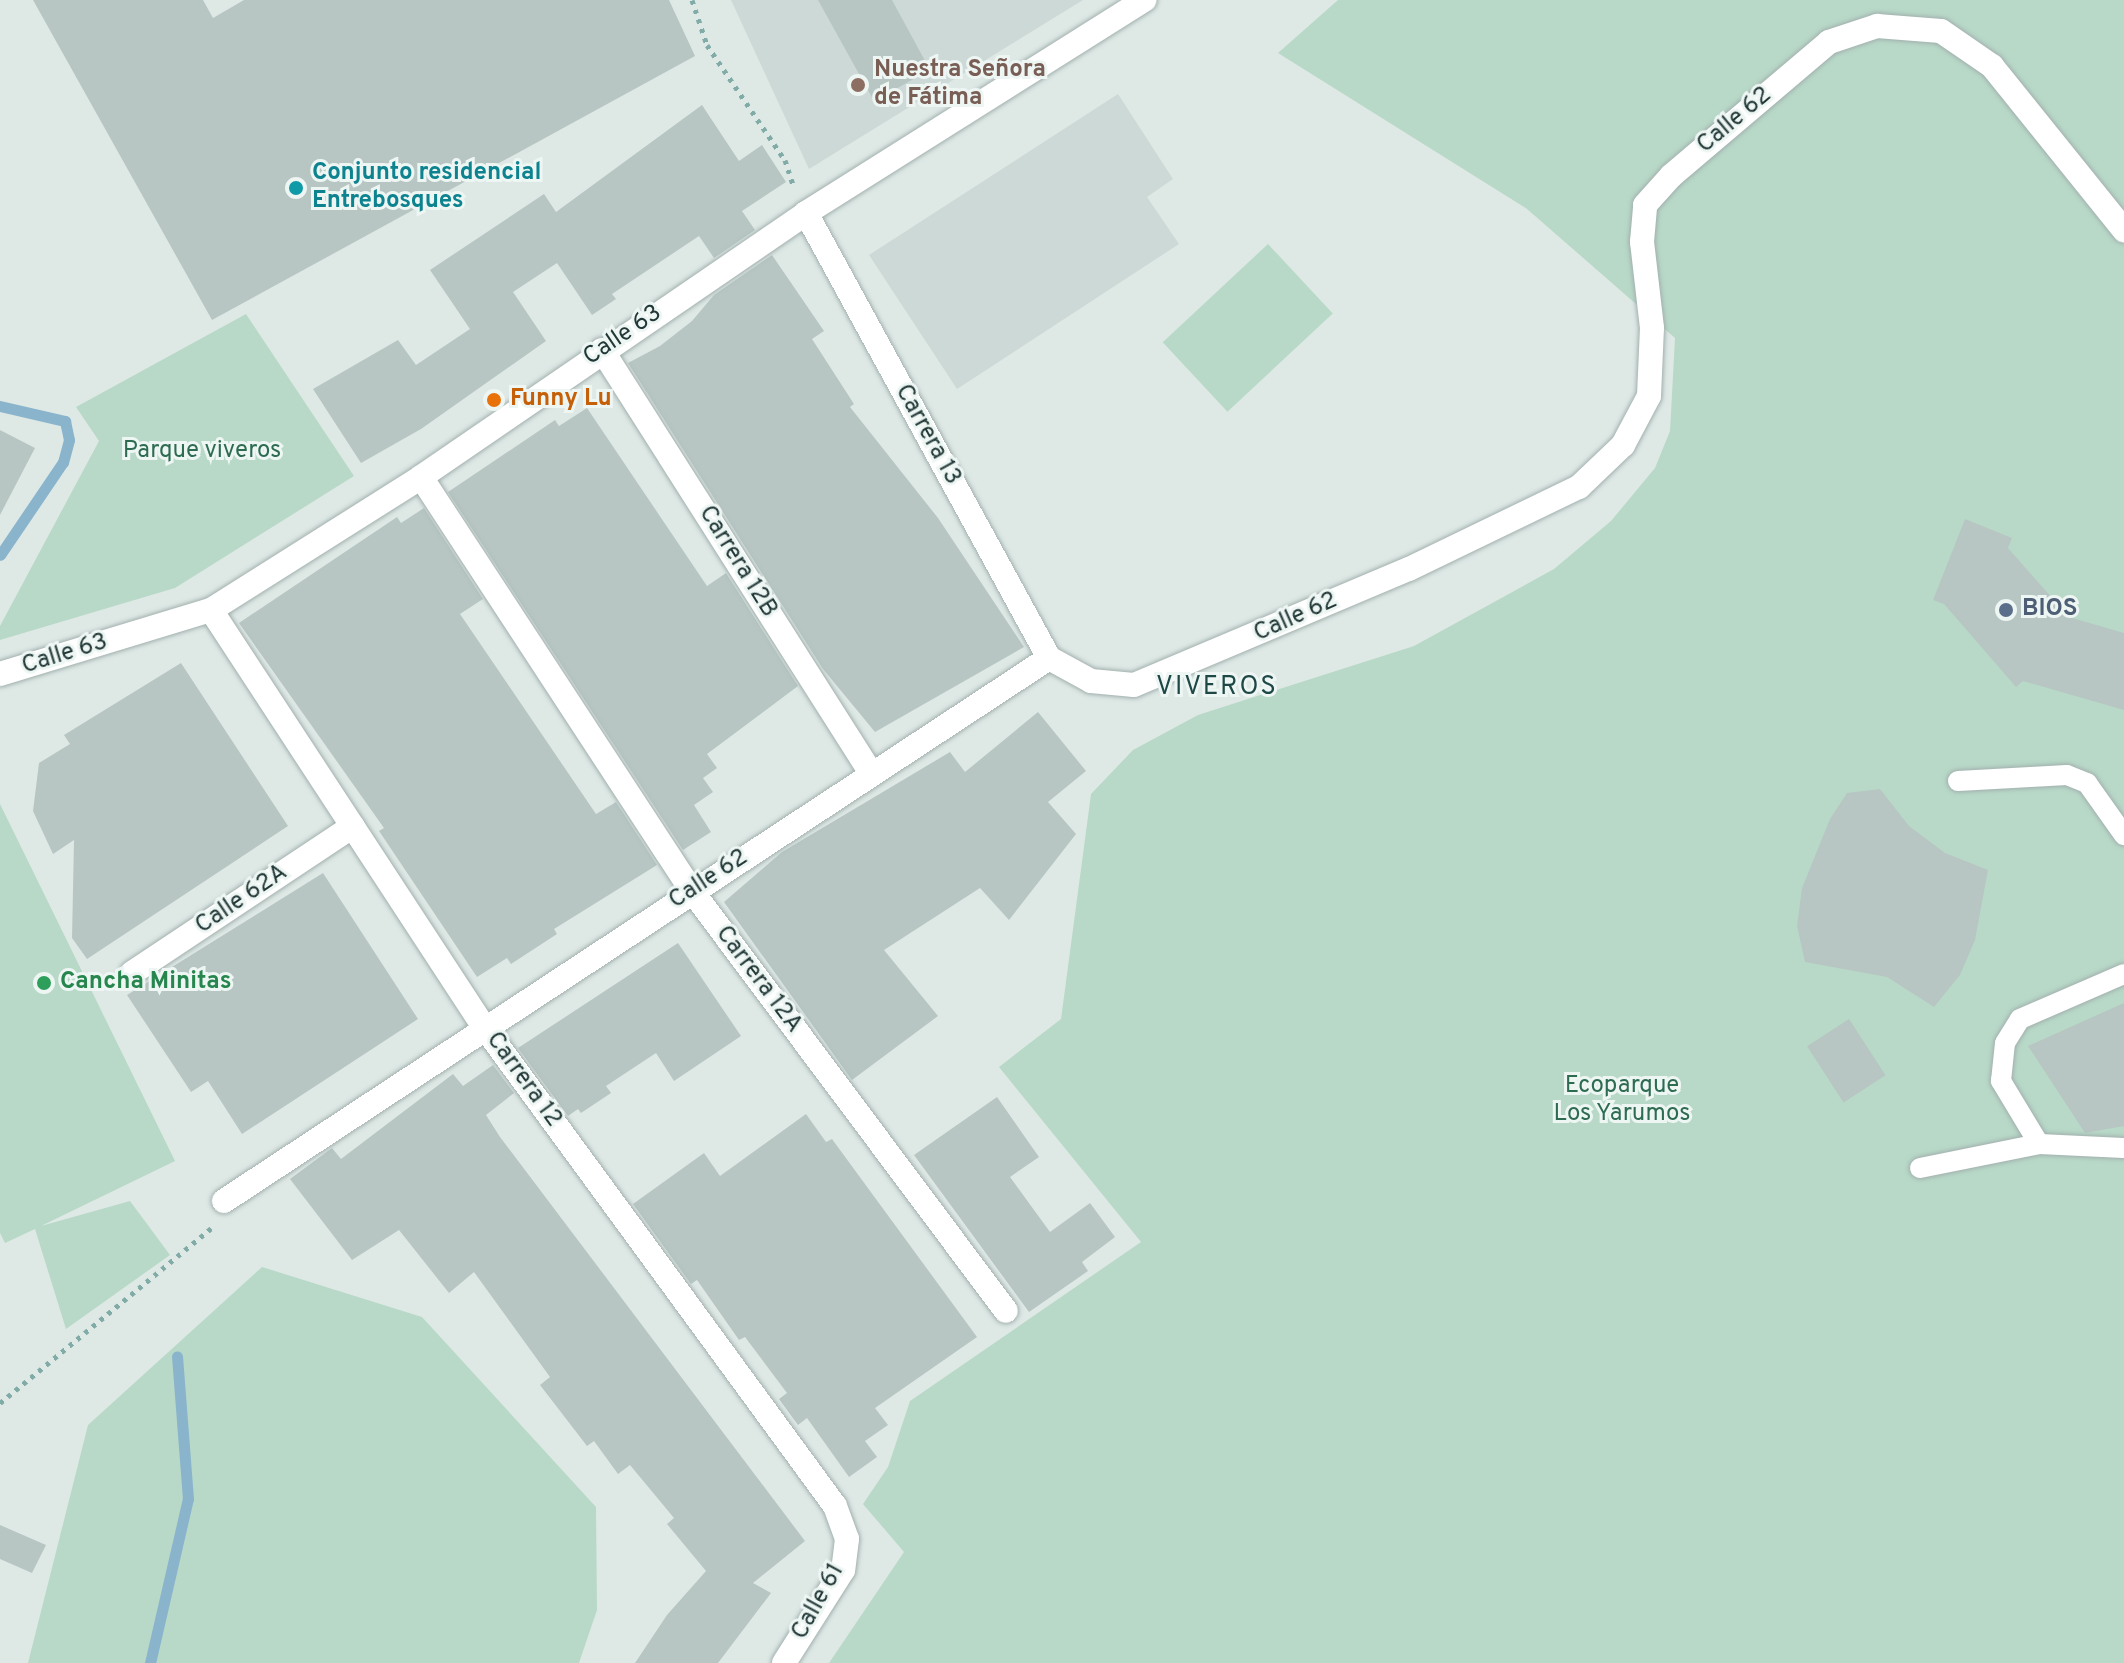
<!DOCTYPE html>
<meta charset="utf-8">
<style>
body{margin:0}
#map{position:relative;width:2124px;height:1663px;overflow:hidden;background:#dee9e6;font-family:Overpass,sans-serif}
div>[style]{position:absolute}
.built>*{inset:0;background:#cdd9d6}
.green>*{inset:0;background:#b8d9c8;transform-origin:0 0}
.stream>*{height:11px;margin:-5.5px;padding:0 5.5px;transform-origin:5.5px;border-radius:5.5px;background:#89b4cc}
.building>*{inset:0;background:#b7c6c3;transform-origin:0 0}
.path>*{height:5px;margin-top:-2.5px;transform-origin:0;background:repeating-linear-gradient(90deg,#80aba6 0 4px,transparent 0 10px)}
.roads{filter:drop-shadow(0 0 2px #a2b0ae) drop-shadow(0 0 2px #a2b0ae)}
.service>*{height:20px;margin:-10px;padding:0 10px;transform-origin:10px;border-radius:10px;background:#fff}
.minor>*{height:24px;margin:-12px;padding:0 12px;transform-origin:12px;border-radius:12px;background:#fff}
.tertiary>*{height:24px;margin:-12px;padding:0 12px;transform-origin:12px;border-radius:12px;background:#fff}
.dots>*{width:22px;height:22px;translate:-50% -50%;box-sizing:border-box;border:4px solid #eef6f4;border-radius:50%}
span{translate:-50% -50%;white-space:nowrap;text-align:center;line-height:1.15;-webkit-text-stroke:6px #eef6f4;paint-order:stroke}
.education-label{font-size:24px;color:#785e54;font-weight:700}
.left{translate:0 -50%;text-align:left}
.street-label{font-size:24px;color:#213836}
.culture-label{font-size:24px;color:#0d838f;font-weight:700}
.food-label{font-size:24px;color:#c56008;font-weight:700}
.park-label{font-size:24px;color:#2e6c52}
.service-label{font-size:24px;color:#4e5e75;font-weight:700}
.leisure-label{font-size:24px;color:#27864d;font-weight:700}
.neighbourhood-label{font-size:26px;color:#1e4846;letter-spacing:2px}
</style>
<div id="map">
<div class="built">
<i style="clip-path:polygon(731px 0,1083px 0,809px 169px)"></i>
<i style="clip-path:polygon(1118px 94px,1173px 179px,1147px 197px,1179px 244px,957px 389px,869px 255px)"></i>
</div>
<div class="green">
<i style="clip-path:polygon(1338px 0,2124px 0,2124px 1663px,829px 1663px,904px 1552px,863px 1504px,888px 1467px,910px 1401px,1141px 1242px,999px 1067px,1061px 1019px,1091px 794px,1133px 750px,1198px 715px,1414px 646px,1554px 569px,1611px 521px,1655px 468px,1670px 431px,1675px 338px,1527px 209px,1278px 53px)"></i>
<i style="left:1268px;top:244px;width:95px;height:144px;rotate:47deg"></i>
<i style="clip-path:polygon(246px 314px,354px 476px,175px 588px,0 640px,0 626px,99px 441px,76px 407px)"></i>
<i style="clip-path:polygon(0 804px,175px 1161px,41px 1226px,130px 1201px,170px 1255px,66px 1329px,35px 1229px,5px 1243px,0 1233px)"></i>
<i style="clip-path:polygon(262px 1267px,422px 1317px,596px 1507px,597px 1610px,579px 1663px,28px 1663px,88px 1425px)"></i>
</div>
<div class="stream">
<i style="left:0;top:406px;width:67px;rotate:13deg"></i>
<i style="left:65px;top:421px;width:19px;rotate:78deg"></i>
<i style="left:69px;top:440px;width:23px;rotate:105deg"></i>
<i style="left:63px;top:462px;width:112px;rotate:124.1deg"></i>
<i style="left:150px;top:1663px;width:168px;rotate:-77deg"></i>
<i style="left:188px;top:1499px;width:143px;rotate:-94.4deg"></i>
</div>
<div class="building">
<i style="clip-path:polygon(33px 0,203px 0,213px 18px,244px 0,669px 0,695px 56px,212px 320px)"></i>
<i style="clip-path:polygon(818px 0,892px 0,930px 70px,874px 101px)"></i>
<i style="clip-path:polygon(702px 105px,739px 161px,762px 145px,786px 182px,742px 211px,755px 230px,714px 258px,699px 236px,612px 294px,616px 299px,592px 315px,557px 263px,513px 292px,546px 341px,421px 429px,361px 463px,313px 389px,398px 340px,416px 365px,470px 329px,430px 270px,544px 194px,556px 212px)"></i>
<i style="clip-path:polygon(772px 255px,824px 331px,812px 339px,854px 404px,850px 407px,938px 518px,1024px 647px,875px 732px,823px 669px,628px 363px,660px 346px,692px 321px,714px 295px)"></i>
<i style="clip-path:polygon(587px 408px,707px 586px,726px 573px,798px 686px,707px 754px,717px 768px,703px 778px,713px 792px,694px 805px,711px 832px,683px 850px,448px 492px,555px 420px,559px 426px)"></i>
<i style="clip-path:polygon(0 430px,35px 448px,0 515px)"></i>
<i style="clip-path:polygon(424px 508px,483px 599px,460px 614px,596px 814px,616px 802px,657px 865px,554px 929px,557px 934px,511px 964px,507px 958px,477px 977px,379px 831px,384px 828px,239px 623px,397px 517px,401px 523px)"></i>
<i style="clip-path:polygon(1965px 519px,2012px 538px,2008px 548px,2069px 617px,2124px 633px,2124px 710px,2023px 681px,2016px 687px,1944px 604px,1933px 600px)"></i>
<i style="clip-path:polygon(181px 663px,288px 826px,87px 959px,72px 938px,74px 840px,53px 854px,33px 811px,39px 763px,70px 744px,64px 735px)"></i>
<i style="clip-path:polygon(1038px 712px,1086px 771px,1048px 802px,1076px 834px,1009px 920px,980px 888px,884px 950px,938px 1016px,852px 1080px,724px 902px,782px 852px,950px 752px,965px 772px)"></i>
<i style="clip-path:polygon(1880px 789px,1909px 826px,1945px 853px,1988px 870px,1975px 940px,1960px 975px,1934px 1007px,1887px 977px,1805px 962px,1797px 926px,1802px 888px,1830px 819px,1847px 793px)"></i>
<i style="clip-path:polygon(323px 873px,418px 1019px,242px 1134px,208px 1081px,191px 1092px,127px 995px)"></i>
<i style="clip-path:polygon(678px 943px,741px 1036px,674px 1081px,656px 1053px,606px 1086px,611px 1093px,581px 1113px,578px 1109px,568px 1116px,518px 1048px)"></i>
<i style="clip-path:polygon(2124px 1003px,2124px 1126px,2085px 1133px,2028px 1046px)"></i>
<i style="left:1849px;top:1019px;width:67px;height:50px;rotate:57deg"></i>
<i style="clip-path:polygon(493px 1065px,514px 1093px,486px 1115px,500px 1137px,805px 1541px,753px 1583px,771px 1593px,718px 1663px,635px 1663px,667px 1615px,706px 1571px,667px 1524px,674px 1518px,630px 1465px,618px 1474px,594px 1441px,587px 1446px,540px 1385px,550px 1377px,474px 1272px,449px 1293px,399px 1230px,352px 1260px,290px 1179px,332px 1148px,341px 1159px,453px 1074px,463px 1086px)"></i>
<i style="clip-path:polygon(997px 1097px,1039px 1157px,1010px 1177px,1050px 1232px,1090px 1203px,1115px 1237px,1082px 1262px,1088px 1271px,1029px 1312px,914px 1155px)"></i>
<i style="clip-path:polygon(806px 1114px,826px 1142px,832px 1139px,977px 1337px,875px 1408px,888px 1425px,865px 1441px,877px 1457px,849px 1477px,807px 1418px,798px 1425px,779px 1399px,787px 1393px,745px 1337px,739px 1340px,697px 1280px,691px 1284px,633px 1204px,704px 1153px,720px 1176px)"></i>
<i style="clip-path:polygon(0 1525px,46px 1545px,32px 1573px,0 1559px)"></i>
</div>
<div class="path">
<i style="left:692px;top:0;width:47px;rotate:71.6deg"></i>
<i style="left:707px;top:45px;width:139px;rotate:55.9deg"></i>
<i style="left:785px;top:160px;width:28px;rotate:72deg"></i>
<i style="left:0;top:1403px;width:278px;rotate:-39.6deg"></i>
</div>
<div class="roads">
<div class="service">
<i style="left:1958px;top:781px;width:109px;rotate:-3.2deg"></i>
<i style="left:2067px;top:775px;width:22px;rotate:22deg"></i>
<i style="left:2087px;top:783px;width:64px;rotate:54.6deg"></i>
<i style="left:2039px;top:1144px;width:74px;rotate:-121.1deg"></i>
<i style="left:2001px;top:1081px;width:38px;rotate:-84deg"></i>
<i style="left:2005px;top:1043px;width:28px;rotate:-58deg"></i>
<i style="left:2020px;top:1019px;width:113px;rotate:-23.4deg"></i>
<i style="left:1920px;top:1168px;width:121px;rotate:-11.4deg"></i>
<i style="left:2039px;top:1144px;width:85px;rotate:2.7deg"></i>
</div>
<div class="minor">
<i style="left:806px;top:213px;width:507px;rotate:61.36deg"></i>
<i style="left:602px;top:350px;width:501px;rotate:57.55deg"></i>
<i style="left:421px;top:477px;width:495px;rotate:56.8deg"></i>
<i style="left:692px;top:891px;width:524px;rotate:53.22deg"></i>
<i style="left:211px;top:610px;width:500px;rotate:56.8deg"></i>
<i style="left:485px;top:1028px;width:592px;rotate:53.79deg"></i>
<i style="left:835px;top:1506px;width:35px;rotate:70deg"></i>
<i style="left:847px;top:1539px;width:31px;rotate:97deg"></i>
<i style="left:843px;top:1570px;width:110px;rotate:122.4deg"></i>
<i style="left:1049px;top:658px;width:48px;rotate:28.7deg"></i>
<i style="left:1091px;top:681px;width:43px;rotate:5.3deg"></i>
<i style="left:1134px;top:685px;width:298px;rotate:-22.9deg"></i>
<i style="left:1409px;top:569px;width:189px;rotate:-25.8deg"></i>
<i style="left:1579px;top:487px;width:61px;rotate:-43.7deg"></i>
<i style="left:1623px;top:445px;width:55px;rotate:-62deg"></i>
<i style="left:1649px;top:396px;width:68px;rotate:-87.5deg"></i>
<i style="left:1652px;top:328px;width:87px;rotate:-96.6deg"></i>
<i style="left:1642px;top:242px;width:37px;rotate:-85deg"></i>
<i style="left:1645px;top:205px;width:39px;rotate:-48deg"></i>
<i style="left:1671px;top:176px;width:207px;rotate:-40.3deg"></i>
<i style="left:1829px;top:42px;width:51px;rotate:-18.4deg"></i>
<i style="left:1877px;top:26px;width:64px;rotate:4.5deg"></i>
<i style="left:1941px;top:31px;width:62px;rotate:34.5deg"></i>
<i style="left:1992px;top:66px;width:211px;rotate:51.2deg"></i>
<i style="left:132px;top:973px;width:265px;rotate:-33.6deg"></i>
<i style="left:224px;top:1201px;width:988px;rotate:-33.35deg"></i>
</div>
<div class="tertiary">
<i style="left:0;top:674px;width:220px;rotate:-16.9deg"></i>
<i style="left:211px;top:610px;width:249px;rotate:-32.3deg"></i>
<i style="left:421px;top:477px;width:467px;rotate:-34.4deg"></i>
<i style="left:806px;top:213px;width:400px;rotate:-32.2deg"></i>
</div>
</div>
<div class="dots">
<i style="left:858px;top:85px;background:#8d6e63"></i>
<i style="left:296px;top:188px;background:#0f9aa8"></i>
<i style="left:494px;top:400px;background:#e8710a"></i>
<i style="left:2006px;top:610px;background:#5c6f8a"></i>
<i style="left:44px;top:983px;background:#2e9e5b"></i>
</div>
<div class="education-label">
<span class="left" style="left:874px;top:85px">Nuestra Señora<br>de Fátima</span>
</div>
<div class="street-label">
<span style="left:1735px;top:121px;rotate:-40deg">Calle 62</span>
<span style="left:623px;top:336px;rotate:-34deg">Calle 63</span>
<span style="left:927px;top:435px;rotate:61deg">Carrera 13</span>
<span style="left:737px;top:562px;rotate:58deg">Carrera 12B</span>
<span style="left:1296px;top:618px;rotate:-24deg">Calle 62</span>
<span style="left:65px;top:655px;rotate:-17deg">Calle 63</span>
<span style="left:709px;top:880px;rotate:-33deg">Calle 62</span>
<span style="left:242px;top:900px;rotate:-34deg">Calle 62A</span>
<span style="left:758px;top:980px;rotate:53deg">Carrera 12A</span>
<span style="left:523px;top:1080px;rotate:54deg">Carrera 12</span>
<span style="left:819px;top:1602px;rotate:-61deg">Calle 61</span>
</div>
<div class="culture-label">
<span class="left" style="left:312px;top:188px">Conjunto residencial<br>Entrebosques</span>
</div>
<div class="food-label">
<span class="left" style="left:510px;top:400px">Funny Lu</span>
</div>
<div class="park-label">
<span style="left:202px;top:452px">Parque viveros</span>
<span style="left:1622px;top:1101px">Ecoparque<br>Los Yarumos</span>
</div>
<div class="service-label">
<span class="left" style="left:2022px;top:610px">BIOS</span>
</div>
<div class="leisure-label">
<span class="left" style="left:60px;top:983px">Cancha Minitas</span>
</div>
<div class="neighbourhood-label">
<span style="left:1217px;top:688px">VIVEROS</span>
</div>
</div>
